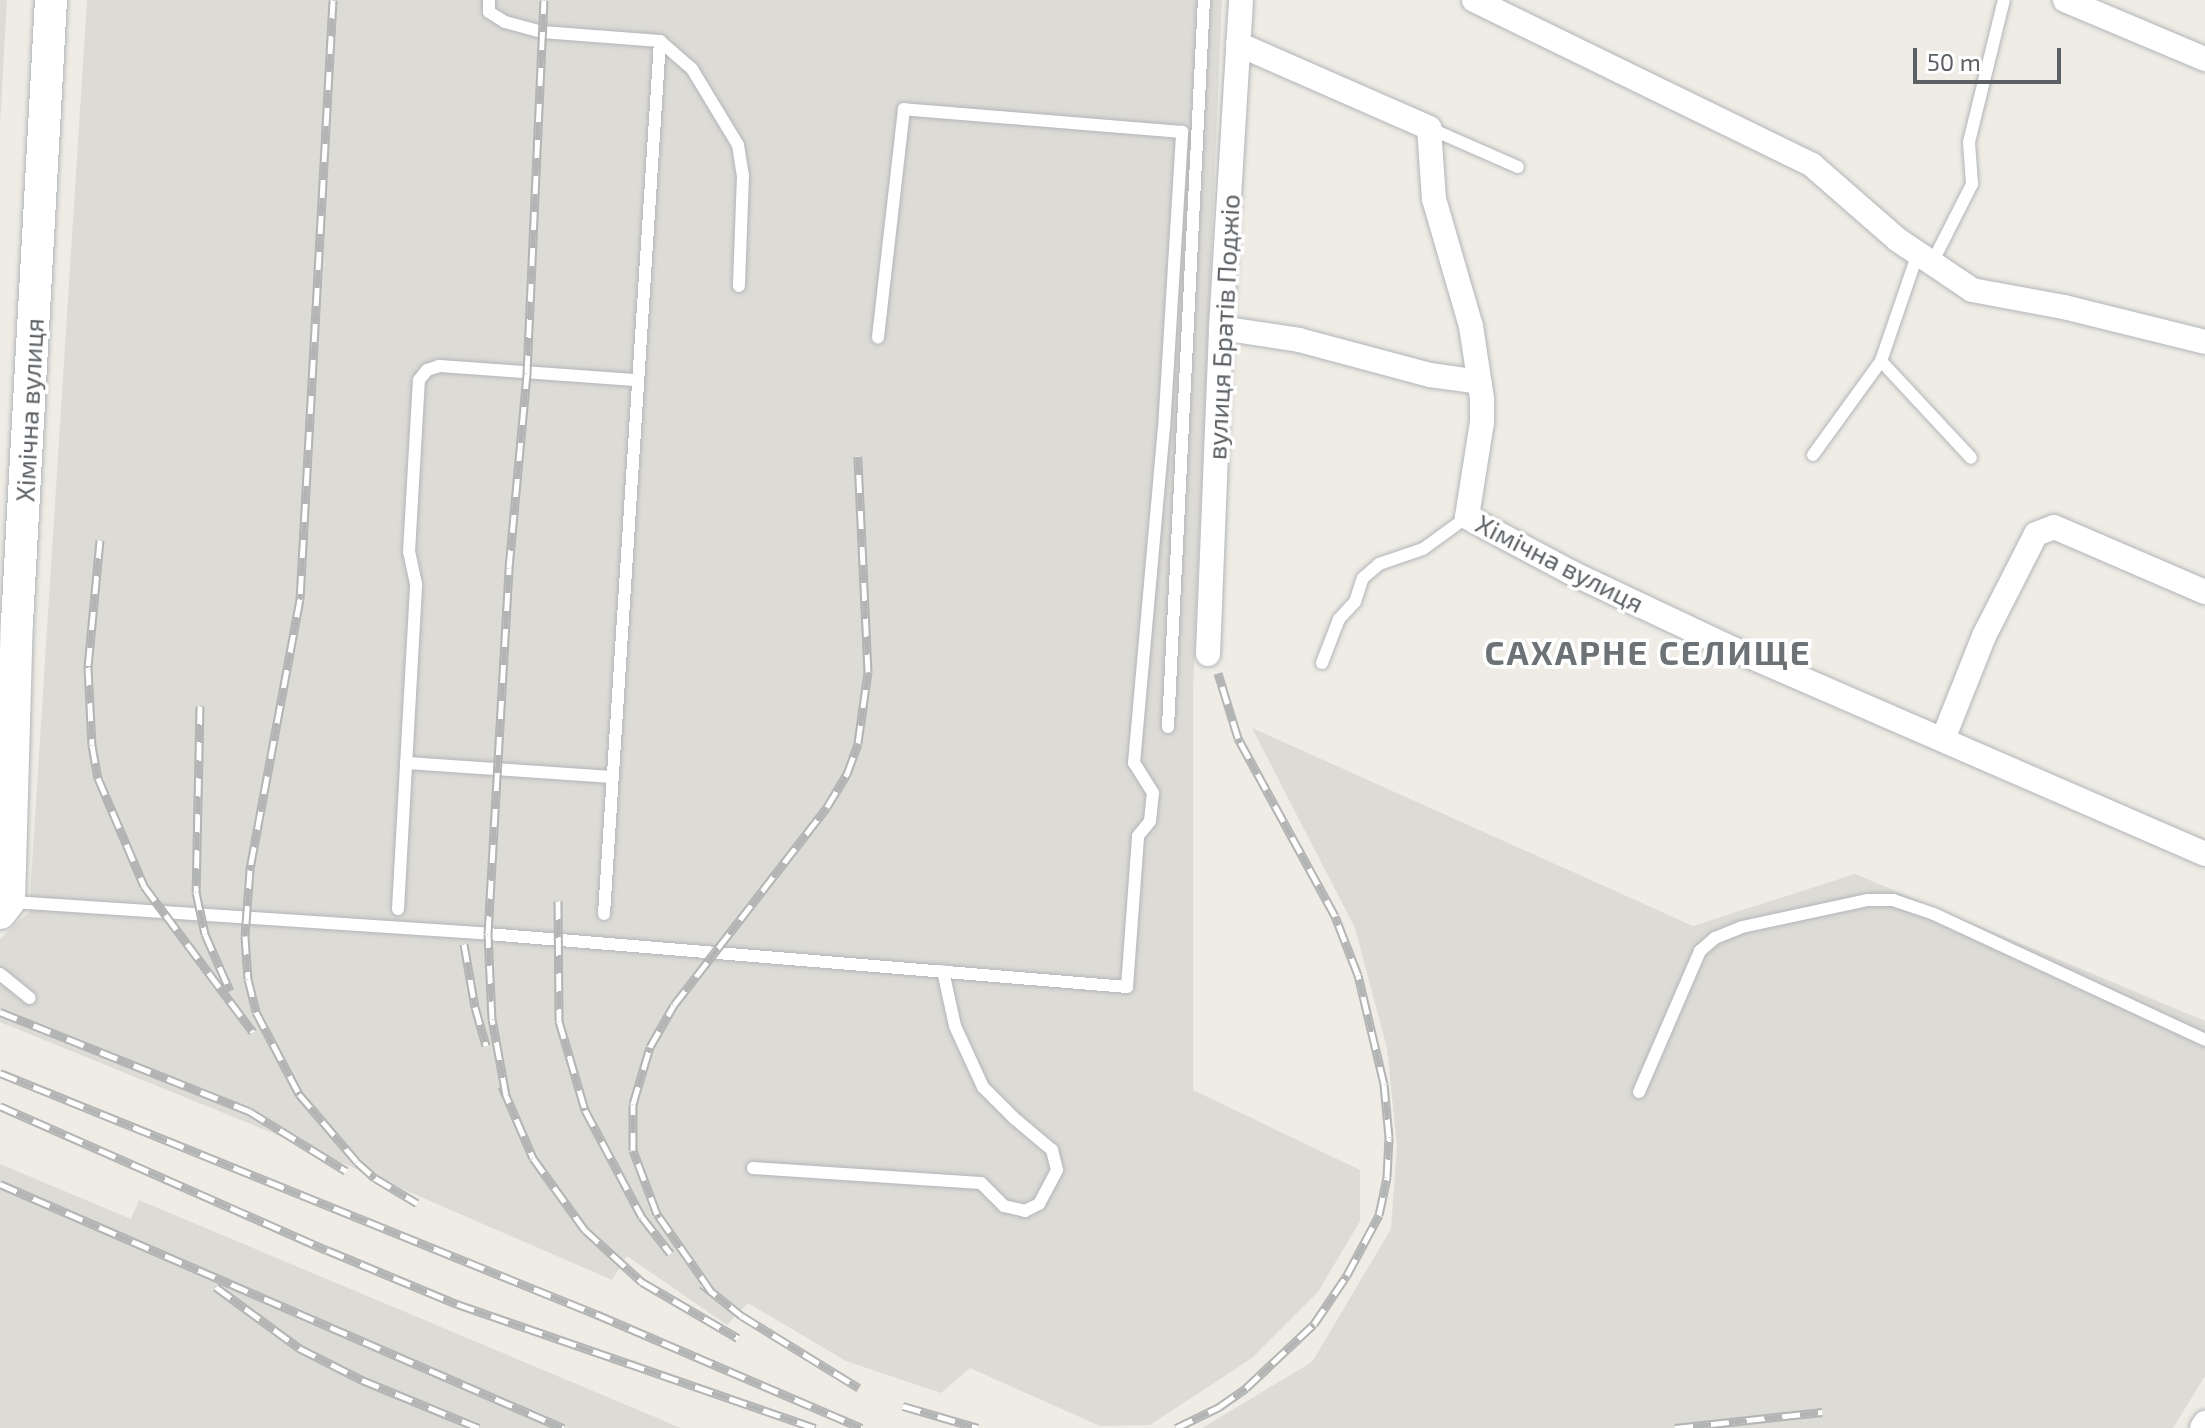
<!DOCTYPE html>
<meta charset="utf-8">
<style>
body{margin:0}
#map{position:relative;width:2205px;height:1428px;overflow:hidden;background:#eeece4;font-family:"Exo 2",sans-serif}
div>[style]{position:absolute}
.industrial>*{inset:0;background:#dddbd6}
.roads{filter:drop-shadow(0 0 2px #b2b5b9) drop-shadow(0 0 2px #b2b5b9)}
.lane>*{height:12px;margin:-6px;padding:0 6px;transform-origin:6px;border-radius:6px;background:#fff}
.street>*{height:24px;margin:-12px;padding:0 12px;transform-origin:12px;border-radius:12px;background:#fff}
.secondary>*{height:32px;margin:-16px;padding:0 16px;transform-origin:16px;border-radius:16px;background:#fff}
.rail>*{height:9px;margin-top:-4.5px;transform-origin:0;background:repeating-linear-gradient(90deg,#fff 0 18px,#b3b4b4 0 36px);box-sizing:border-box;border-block:2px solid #b3b4b4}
span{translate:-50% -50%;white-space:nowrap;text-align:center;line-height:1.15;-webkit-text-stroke:7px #fff;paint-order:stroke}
.street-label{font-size:26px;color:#5c6064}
.district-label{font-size:34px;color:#6d7276;font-weight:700;letter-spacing:2px}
.scale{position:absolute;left:1913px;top:48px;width:148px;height:36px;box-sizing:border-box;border:4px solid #5c6064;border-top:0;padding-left:10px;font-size:24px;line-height:28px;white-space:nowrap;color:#5c6064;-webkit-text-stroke:6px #fff;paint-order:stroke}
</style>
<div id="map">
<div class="industrial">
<i style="clip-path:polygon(0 0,7px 0,0 125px)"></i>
<i style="clip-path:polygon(87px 0,1222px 0,1193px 688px,1193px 1090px,1360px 1170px,1360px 1221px,1318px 1292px,1252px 1358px,1150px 1425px,1100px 1426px,970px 1368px,941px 1393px,846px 1361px,748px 1303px,727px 1325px,627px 1256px,612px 1280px,285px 1138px,0 1022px,0 939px,29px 912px)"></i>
<i style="clip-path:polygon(1252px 728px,1693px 926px,1855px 874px,2205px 1021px,2205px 1376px,2173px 1428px,1202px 1428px,1312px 1362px,1391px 1229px,1397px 1146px,1387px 1048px,1355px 928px)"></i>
<i style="clip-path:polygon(0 1164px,131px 1219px,139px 1200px,681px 1428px,0 1428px)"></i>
</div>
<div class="roads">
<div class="lane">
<i style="left:489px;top:0;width:12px;rotate:90deg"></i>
<i style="left:489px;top:12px;width:19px;rotate:32deg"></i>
<i style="left:505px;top:22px;width:38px;rotate:15deg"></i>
<i style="left:542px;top:32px;width:118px;rotate:4.4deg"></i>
<i style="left:660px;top:41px;width:43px;rotate:41.2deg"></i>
<i style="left:692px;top:69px;width:89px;rotate:58.8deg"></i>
<i style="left:738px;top:145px;width:30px;rotate:81deg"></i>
<i style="left:743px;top:175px;width:111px;rotate:92.1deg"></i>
<i style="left:1429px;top:128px;width:97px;rotate:23.7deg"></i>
<i style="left:1932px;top:263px;width:89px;rotate:-63.1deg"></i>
<i style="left:1972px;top:184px;width:42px;rotate:-94.1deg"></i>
<i style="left:1969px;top:142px;width:146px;rotate:-76.2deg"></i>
<i style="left:1881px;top:361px;width:114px;rotate:-71.1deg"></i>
<i style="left:1813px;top:455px;width:116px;rotate:-54.1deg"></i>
<i style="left:1881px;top:361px;width:132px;rotate:47.1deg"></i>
<i style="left:1322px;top:663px;width:47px;rotate:-68.9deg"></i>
<i style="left:1339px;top:619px;width:23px;rotate:-47deg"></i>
<i style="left:1355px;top:602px;width:25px;rotate:-72deg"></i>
<i style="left:1363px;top:578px;width:21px;rotate:-41deg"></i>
<i style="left:1379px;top:564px;width:46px;rotate:-18.8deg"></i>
<i style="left:1423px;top:549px;width:54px;rotate:-36deg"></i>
<i style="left:1168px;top:727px;width:728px;rotate:-87.17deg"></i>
<i style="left:406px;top:763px;width:204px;rotate:3.9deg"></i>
<i style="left:11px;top:902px;width:478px;rotate:3.8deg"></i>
<i style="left:488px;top:934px;width:641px;rotate:4.74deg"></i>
<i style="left:1127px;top:987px;width:151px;rotate:-85.8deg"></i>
<i style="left:1138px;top:836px;width:19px;rotate:-51deg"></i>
<i style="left:1150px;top:821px;width:28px;rotate:-84deg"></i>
<i style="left:1153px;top:793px;width:36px;rotate:-122deg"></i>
<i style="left:1134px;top:763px;width:335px;rotate:-84.9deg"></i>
<i style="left:1164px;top:429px;width:298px;rotate:-86.5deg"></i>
<i style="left:1182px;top:132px;width:279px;rotate:-175.3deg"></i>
<i style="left:904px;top:109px;width:230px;rotate:96.5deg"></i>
<i style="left:398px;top:909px;width:325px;rotate:-86.8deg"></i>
<i style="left:416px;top:584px;width:33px;rotate:-102deg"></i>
<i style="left:409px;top:552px;width:172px;rotate:-86.7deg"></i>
<i style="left:419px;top:380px;width:13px;rotate:-51deg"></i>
<i style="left:427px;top:370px;width:13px;rotate:-18deg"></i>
<i style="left:439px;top:366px;width:197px;rotate:4.1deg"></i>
<i style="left:604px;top:914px;width:875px;rotate:-86.33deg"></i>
<i style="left:0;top:974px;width:38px;rotate:39deg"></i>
<i style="left:1639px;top:1092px;width:154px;rotate:-66.6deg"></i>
<i style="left:1700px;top:951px;width:20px;rotate:-41deg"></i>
<i style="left:1715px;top:938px;width:29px;rotate:-22deg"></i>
<i style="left:1742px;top:927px;width:129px;rotate:-12.1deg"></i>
<i style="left:1868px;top:900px;width:25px"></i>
<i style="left:1893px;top:900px;width:43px;rotate:18.9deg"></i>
<i style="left:1934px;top:914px;width:299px;rotate:24.9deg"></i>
<i style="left:753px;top:1168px;width:228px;rotate:3.8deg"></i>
<i style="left:981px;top:1183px;width:33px;rotate:45deg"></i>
<i style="left:1004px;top:1206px;width:22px;rotate:13deg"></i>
<i style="left:1025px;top:1211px;width:16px;rotate:-27deg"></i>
<i style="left:1039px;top:1204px;width:38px;rotate:-62deg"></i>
<i style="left:1057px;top:1170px;width:21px;rotate:-104deg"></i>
<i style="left:1052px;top:1150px;width:50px;rotate:-139.9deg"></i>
<i style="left:1014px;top:1118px;width:44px;rotate:-135deg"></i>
<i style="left:983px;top:1087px;width:67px;rotate:-114.7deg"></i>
<i style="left:955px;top:1026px;width:56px;rotate:-102.3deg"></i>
</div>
<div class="street">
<i style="left:1474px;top:0;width:376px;rotate:26deg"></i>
<i style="left:1812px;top:165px;width:114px;rotate:41.1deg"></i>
<i style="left:1898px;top:240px;width:89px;rotate:34deg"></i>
<i style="left:1972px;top:290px;width:94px;rotate:10.5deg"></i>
<i style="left:2064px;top:307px;width:145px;rotate:13.9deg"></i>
<i style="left:2065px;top:0;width:152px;rotate:22.9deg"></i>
<i style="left:1238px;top:44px;width:209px;rotate:23.7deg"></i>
<i style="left:1429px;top:128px;width:71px;rotate:86deg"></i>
<i style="left:1434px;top:199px;width:132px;rotate:73.8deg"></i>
<i style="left:1471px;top:326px;width:74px;rotate:81.4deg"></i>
<i style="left:1482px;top:399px;width:23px;rotate:90deg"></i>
<i style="left:1482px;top:422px;width:96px;rotate:99deg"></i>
<i style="left:1467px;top:517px;width:119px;rotate:28.1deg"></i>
<i style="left:1572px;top:573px;width:168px;rotate:25.3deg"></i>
<i style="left:1724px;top:645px;width:524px;rotate:23.49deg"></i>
<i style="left:1221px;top:328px;width:79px;rotate:8.7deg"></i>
<i style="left:1299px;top:340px;width:136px;rotate:15deg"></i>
<i style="left:1430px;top:375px;width:50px;rotate:8deg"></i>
<i style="left:1208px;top:654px;width:326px;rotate:-87.7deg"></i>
<i style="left:1221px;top:328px;width:329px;rotate:-86.5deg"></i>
<i style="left:1943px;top:739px;width:111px;rotate:-68.3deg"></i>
<i style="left:1984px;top:636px;width:114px;rotate:-63deg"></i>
<i style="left:2036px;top:534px;width:19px;rotate:-21deg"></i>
<i style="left:2054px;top:527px;width:164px;rotate:23.3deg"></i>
<i style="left:2202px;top:1428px;width:6px;rotate:-59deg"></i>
</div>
<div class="secondary">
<i style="left:0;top:913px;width:15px;rotate:-53deg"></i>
<i style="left:9px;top:901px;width:278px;rotate:-88.4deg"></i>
<i style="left:17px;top:623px;width:624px;rotate:-86.88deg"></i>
</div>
</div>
<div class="rail">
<i style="left:333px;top:0;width:600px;rotate:93.15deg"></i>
<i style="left:300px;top:599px;width:276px;rotate:100.5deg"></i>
<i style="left:250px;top:870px;width:66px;rotate:94.3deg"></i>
<i style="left:245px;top:936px;width:43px;rotate:86deg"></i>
<i style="left:248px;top:979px;width:34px;rotate:76deg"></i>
<i style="left:256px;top:1012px;width:93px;rotate:62.3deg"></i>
<i style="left:299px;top:1094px;width:89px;rotate:49.5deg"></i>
<i style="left:357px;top:1162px;width:24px;rotate:42deg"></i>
<i style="left:375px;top:1178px;width:49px;rotate:30.8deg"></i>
<i style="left:100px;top:540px;width:128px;rotate:95.4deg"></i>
<i style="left:88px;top:667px;width:78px;rotate:87.1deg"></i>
<i style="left:92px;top:745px;width:34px;rotate:80deg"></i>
<i style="left:98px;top:778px;width:117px;rotate:66.9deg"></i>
<i style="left:144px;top:886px;width:182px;rotate:53.3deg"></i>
<i style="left:200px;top:706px;width:186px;rotate:91.2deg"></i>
<i style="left:196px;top:892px;width:43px;rotate:77.9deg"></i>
<i style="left:205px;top:934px;width:62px;rotate:66.3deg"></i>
<i style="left:558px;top:901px;width:120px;rotate:89.5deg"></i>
<i style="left:559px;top:1021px;width:93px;rotate:73.7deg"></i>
<i style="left:585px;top:1110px;width:121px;rotate:62deg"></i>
<i style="left:642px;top:1217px;width:46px;rotate:52.1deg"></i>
<i style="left:464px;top:944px;width:64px;rotate:80.1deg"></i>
<i style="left:475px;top:1007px;width:40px;rotate:74deg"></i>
<i style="left:0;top:1012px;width:268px;rotate:21.7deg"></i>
<i style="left:249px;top:1111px;width:114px;rotate:31.7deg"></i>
<i style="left:0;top:1073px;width:643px;rotate:22.02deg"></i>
<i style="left:596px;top:1314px;width:289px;rotate:23.2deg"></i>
<i style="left:502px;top:1086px;width:78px;rotate:66.7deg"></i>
<i style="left:533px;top:1158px;width:89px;rotate:54.2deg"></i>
<i style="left:585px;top:1230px;width:77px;rotate:42.4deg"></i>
<i style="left:642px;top:1282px;width:111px;rotate:30.3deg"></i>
<i style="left:506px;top:1095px;width:77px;rotate:-100.4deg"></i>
<i style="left:492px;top:1019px;width:85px;rotate:-92.7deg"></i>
<i style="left:488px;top:934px;width:367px;rotate:-86.7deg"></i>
<i style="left:509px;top:568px;width:196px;rotate:-84.7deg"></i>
<i style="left:527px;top:373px;width:373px;rotate:-87.4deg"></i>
<i style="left:0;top:1106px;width:357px;rotate:23.8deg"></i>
<i style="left:327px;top:1250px;width:141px;rotate:22.6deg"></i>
<i style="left:457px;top:1304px;width:379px;rotate:19.1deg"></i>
<i style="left:0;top:1184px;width:614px;rotate:23.43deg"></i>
<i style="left:702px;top:1284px;width:51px;rotate:38.7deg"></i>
<i style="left:742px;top:1316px;width:137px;rotate:31.6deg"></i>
<i style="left:216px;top:1287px;width:103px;rotate:36.3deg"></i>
<i style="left:299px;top:1348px;width:71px;rotate:26.9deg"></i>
<i style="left:362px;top:1380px;width:126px;rotate:22.3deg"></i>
<i style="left:711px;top:1291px;width:94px;rotate:-125deg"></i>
<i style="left:657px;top:1214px;width:68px;rotate:-110.6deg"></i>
<i style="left:633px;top:1150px;width:46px;rotate:-90deg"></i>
<i style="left:633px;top:1104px;width:59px;rotate:-73.4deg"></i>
<i style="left:650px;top:1047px;width:48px;rotate:-60.3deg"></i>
<i style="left:674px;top:1005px;width:250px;rotate:-52.3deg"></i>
<i style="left:827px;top:807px;width:39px;rotate:-59deg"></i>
<i style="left:847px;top:774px;width:33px;rotate:-70deg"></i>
<i style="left:858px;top:743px;width:72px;rotate:-82deg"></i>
<i style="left:868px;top:672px;width:216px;rotate:-92.7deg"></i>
<i style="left:903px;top:1406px;width:78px;rotate:16.3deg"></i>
<i style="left:1176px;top:1428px;width:48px;rotate:-26deg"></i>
<i style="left:1219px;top:1407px;width:33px;rotate:-35deg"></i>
<i style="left:1246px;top:1388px;width:93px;rotate:-43.3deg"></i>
<i style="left:1314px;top:1324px;width:59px;rotate:-56deg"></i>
<i style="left:1347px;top:1275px;width:68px;rotate:-61.9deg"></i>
<i style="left:1379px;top:1215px;width:39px;rotate:-78deg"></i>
<i style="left:1387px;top:1177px;width:40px;rotate:-87.1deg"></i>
<i style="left:1389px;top:1137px;width:53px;rotate:-95.4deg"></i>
<i style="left:1384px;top:1084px;width:112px;rotate:-103.4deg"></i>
<i style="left:1358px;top:975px;width:63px;rotate:-111.3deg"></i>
<i style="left:1335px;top:916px;width:203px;rotate:-118.6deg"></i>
<i style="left:1238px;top:738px;width:68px;rotate:-107.1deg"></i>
<i style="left:1675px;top:1428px;width:148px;rotate:-6.2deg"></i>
</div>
<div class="street-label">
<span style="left:1223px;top:327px;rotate:-87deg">вулиця Братів Поджіо</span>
<span style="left:29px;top:410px;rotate:-87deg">Хімічна вулиця</span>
<span style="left:1560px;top:563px;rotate:27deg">Хімічна вулиця</span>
</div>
<div class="district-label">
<span style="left:1648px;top:652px">САХАРНЕ СЕЛИЩЕ</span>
</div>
<div class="scale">50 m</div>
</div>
